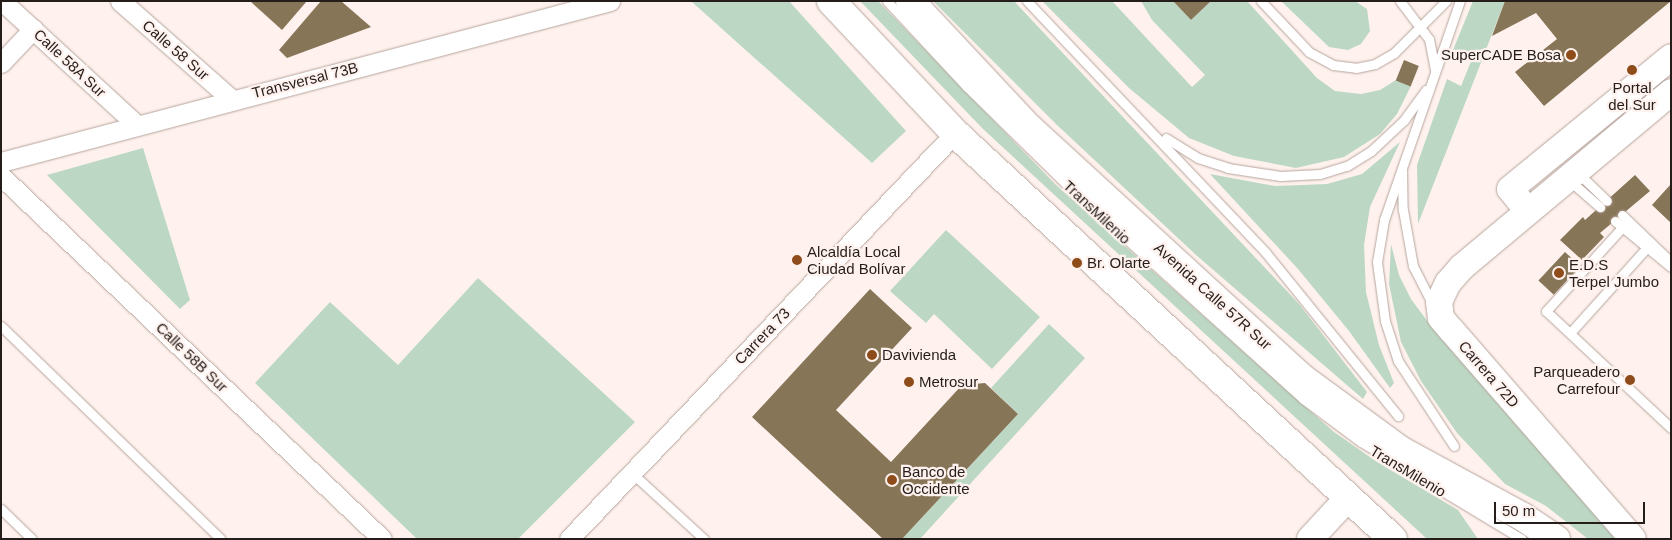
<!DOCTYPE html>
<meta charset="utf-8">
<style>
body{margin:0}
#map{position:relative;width:1672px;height:540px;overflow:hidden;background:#fff2ee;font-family:Arial,sans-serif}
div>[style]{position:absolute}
.green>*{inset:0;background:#bcd8c4}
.building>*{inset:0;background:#877558;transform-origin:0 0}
.roads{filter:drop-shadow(0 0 1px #b6a49c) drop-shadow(0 0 1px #b6a49c)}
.lane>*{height:9px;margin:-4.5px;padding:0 4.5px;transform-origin:4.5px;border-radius:4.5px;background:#fff}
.street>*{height:19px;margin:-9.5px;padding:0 9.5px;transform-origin:9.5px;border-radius:9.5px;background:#fff}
.secondary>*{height:26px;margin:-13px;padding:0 13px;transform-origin:13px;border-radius:13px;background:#fff}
.highway>*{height:28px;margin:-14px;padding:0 14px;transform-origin:14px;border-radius:14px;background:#fff}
.dots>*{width:14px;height:14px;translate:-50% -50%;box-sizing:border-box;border:2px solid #fff2ee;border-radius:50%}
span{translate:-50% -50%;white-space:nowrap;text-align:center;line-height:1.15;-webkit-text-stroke:4.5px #fff2ee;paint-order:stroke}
.street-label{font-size:15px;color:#241d1a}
.poi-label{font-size:15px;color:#241d1a}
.right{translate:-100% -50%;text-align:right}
.left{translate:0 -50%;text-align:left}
.frame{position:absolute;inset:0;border:2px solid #241d1a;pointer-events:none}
.scale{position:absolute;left:1494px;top:502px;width:151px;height:22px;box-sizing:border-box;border:2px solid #241d1a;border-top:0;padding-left:6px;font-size:15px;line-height:18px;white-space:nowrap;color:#241d1a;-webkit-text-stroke:4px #fff2ee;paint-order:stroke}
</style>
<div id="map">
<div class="green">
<i style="clip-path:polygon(789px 1px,906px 131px,872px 163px,692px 2px)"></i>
<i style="clip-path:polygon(860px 1px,878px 1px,1056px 185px,1334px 432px,1377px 462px,1458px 510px,1478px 539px,1427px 539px,983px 129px)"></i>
<i style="clip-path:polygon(933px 1px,1014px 1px,1300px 305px,1367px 392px,1363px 399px,1196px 255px,1057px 125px)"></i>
<i style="clip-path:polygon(1042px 1px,1112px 1px,1192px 87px,1205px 75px,1152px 20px,1141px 1px,1173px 1px,1191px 20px,1211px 1px,1247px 1px,1317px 78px,1335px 91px,1361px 94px,1380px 90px,1396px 80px,1411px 86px,1397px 114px,1380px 134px,1344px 157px,1296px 168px,1234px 156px,1189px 138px,1129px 88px)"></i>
<i style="clip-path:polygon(1281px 1px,1355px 1px,1367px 9px,1370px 31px,1361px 44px,1348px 50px,1329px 47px)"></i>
<i style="clip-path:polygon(1473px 1px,1505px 1px,1418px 224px,1417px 165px,1447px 79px,1461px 86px,1472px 59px,1453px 50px)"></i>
<i style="clip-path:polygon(1400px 142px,1370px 207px,1364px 245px,1366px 292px,1379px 345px,1394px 383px,1390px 388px,1349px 331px,1298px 269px,1210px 174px,1275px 186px,1327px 184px,1362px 174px)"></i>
<i style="clip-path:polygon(143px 148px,190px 300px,180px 309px,47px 175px)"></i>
<i style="clip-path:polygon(946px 230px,1040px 317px,992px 369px,934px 314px,926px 323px,890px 291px)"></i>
<i style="clip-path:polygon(1391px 244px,1399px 275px,1411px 299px,1434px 330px,1617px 539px,1588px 539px,1546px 506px,1505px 484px,1457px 433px,1421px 381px,1401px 342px,1389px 284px)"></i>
<i style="clip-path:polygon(478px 278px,635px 422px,518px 539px,417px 539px,255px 383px,330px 302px,398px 365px)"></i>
<i style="clip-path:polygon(1049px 324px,1085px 358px,920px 539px,902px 539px,1018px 414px,991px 388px)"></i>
</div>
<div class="building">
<i style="clip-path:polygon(250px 1px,307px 1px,282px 30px)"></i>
<i style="clip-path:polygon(321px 1px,341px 1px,371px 27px,287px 58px,279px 50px)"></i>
<i style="clip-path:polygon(1173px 1px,1211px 1px,1191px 20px)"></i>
<i style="clip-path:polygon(1505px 1px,1671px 1px,1544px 106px,1515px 72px,1557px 39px,1536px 13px,1492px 36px)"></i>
<i style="left:1404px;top:60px;width:16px;height:22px;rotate:22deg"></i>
<i style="clip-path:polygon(1635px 175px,1650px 191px,1600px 233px,1604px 237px,1582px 260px,1560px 240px,1583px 217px,1585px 220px)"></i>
<i style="clip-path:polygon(1671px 184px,1671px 223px,1652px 205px)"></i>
<i style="left:1565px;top:252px;width:21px;height:39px;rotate:43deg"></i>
<i style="clip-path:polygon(870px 289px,912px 328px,836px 410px,891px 462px,962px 385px,985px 383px,1018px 414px,902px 539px,883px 539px,752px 417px)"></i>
</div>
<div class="roads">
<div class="lane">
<i style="left:887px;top:1px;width:117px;rotate:47.1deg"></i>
<i style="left:967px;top:87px;width:147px;rotate:44.4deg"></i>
<i style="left:1072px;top:190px;width:312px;rotate:42.1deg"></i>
<i style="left:1303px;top:399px;width:72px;rotate:36.6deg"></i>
<i style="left:1361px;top:442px;width:188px;rotate:31.1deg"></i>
<i style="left:1027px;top:1px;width:347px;rotate:46.5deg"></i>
<i style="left:1266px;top:253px;width:210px;rotate:51deg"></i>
<i style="left:1261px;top:1px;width:70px;rotate:46.7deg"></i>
<i style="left:1309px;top:52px;width:27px;rotate:28deg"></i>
<i style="left:1333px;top:65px;width:23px;rotate:7deg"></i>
<i style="left:1356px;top:68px;width:19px;rotate:-12deg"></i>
<i style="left:1375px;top:64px;width:22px;rotate:-30deg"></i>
<i style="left:1394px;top:53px;width:74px;rotate:-45deg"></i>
<i style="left:1400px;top:1px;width:48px;rotate:52.7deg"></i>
<i style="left:1429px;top:39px;width:31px;rotate:79deg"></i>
<i style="left:1166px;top:138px;width:38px;rotate:32deg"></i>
<i style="left:1198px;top:158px;width:32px;rotate:18deg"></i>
<i style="left:1228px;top:168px;width:53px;rotate:8.7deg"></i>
<i style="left:1280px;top:176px;width:40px;rotate:-2.9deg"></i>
<i style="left:1320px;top:174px;width:28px;rotate:-17deg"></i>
<i style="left:1347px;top:166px;width:28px;rotate:-32deg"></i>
<i style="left:1371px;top:151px;width:45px;rotate:-43.2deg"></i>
<i style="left:1404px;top:120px;width:37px;rotate:-54deg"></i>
<i style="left:1402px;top:171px;width:39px;rotate:89deg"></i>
<i style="left:1403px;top:210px;width:57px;rotate:79.9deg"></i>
<i style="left:1413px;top:266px;width:46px;rotate:62.9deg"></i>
<i style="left:1578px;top:173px;width:40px;rotate:44deg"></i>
<i style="left:1570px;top:181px;width:40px;rotate:41deg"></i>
<i style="left:1622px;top:215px;width:68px;rotate:43.8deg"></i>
<i style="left:1615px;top:221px;width:72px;rotate:39.4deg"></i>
<i style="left:1628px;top:221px;width:122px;rotate:132.3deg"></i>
<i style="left:1546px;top:311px;width:171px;rotate:43.1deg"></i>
<i style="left:1px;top:326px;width:306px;rotate:44.1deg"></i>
<i style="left:1570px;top:333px;width:121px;rotate:-48deg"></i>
<i style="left:1454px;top:446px;width:102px;rotate:-123.4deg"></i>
<i style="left:1398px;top:361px;width:42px;rotate:-108deg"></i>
<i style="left:1385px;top:321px;width:60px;rotate:-97.7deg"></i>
<i style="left:1377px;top:262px;width:43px;rotate:-80.5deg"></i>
<i style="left:1384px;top:220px;width:232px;rotate:-70.9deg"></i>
<i style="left:632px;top:473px;width:98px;rotate:42.5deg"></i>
<i style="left:1px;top:509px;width:43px;rotate:44.1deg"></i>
</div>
<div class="street">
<i style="left:2px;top:1px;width:183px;rotate:42.6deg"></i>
<i style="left:120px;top:1px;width:148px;rotate:41.4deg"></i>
<i style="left:1px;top:63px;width:47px;rotate:-46.7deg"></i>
<i style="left:1px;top:162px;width:630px;rotate:-14.81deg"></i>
<i style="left:1px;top:176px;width:526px;rotate:43.61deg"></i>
<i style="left:569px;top:539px;width:560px;rotate:-46.45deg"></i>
</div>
<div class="secondary">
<i style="left:1528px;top:211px;width:28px;rotate:-129deg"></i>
<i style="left:1510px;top:189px;width:208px;rotate:-39.3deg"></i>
<i style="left:1310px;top:539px;width:56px;rotate:-47.2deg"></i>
<i style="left:1633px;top:539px;width:277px;rotate:-131deg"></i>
<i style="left:1451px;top:330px;width:16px;rotate:-130deg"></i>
<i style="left:1441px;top:318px;width:16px;rotate:-97deg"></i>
<i style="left:1439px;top:302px;width:21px;rotate:-65deg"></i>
<i style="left:1448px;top:283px;width:21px;rotate:-49deg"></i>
<i style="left:1462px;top:267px;width:273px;rotate:-39.9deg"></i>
</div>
<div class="highway">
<i style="left:831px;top:1px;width:181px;rotate:46.8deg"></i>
<i style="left:955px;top:133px;width:597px;rotate:42.83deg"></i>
<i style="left:910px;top:1px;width:173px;rotate:46.9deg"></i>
<i style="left:1028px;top:127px;width:372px;rotate:42.5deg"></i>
<i style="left:1302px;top:378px;width:122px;rotate:36.3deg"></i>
<i style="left:1400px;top:450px;width:140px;rotate:28.6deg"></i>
<i style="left:1523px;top:517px;width:40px;rotate:34deg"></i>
</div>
</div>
<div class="dots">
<i style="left:1571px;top:55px;background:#8d4c19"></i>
<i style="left:1632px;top:70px;background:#8d4c19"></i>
<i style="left:797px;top:260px;background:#8d4c19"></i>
<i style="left:1077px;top:263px;background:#8d4c19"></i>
<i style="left:1559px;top:273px;background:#8d4c19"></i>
<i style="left:872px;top:355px;background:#8d4c19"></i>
<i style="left:1630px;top:380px;background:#8d4c19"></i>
<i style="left:909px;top:382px;background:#8d4c19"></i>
<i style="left:892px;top:480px;background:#8d4c19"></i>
</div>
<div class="street-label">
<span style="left:176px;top:50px;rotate:41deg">Calle 58 Sur</span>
<span style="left:70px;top:63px;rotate:43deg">Calle 58A Sur</span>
<span style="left:305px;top:80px;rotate:-14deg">Transversal 73B</span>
<span style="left:1097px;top:212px;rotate:43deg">TransMilenio</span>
<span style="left:1213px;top:296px;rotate:42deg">Avenida Calle 57R Sur</span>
<span style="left:762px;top:336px;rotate:-46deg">Carrera 73</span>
<span style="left:192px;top:357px;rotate:44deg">Calle 58B Sur</span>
<span style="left:1489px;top:374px;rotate:49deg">Carrera 72D</span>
<span style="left:1408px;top:471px;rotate:31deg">TransMilenio</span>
</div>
<div class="poi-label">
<span class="right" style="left:1561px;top:55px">SuperCADE Bosa</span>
<span style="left:1632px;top:96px">Portal<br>del Sur</span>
<span class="left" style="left:807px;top:260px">Alcaldía Local<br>Ciudad Bolívar</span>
<span class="left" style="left:1087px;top:263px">Br. Olarte</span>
<span class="left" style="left:1569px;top:273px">E.D.S<br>Terpel Jumbo</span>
<span class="left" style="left:882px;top:355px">Davivienda</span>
<span class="right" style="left:1620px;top:380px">Parqueadero<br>Carrefour</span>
<span class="left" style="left:919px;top:382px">Metrosur</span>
<span class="left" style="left:902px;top:480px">Banco de<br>Occidente</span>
</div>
<div class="frame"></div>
<div class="scale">50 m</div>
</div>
